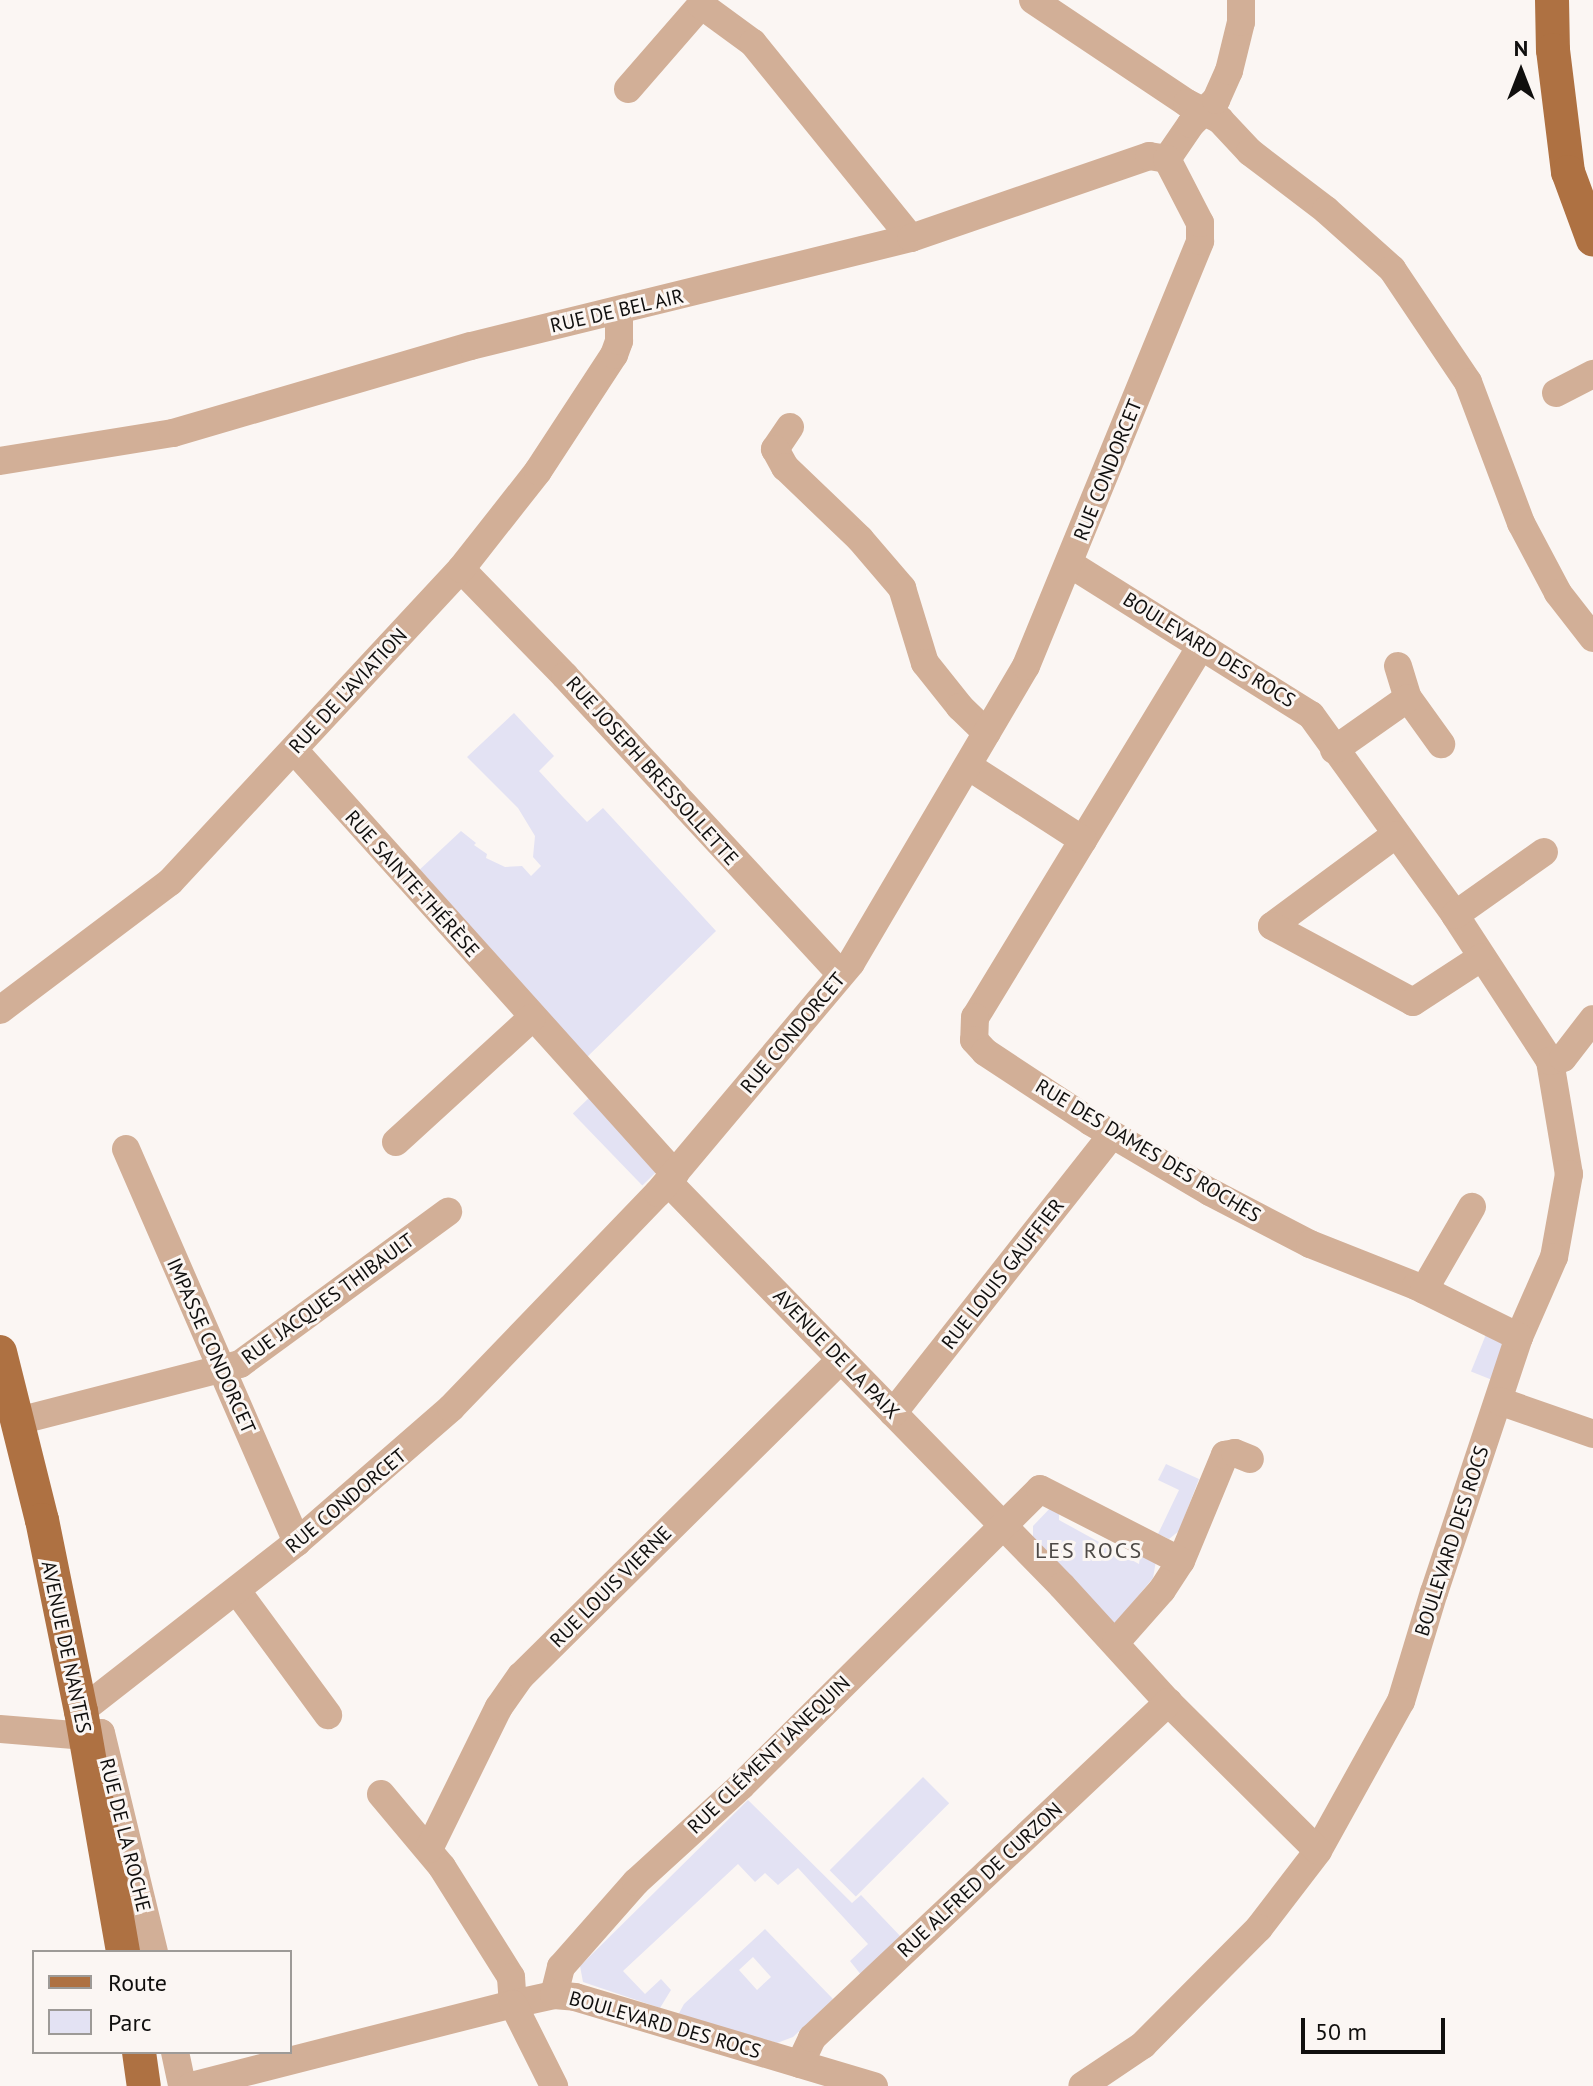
<!DOCTYPE html>
<meta charset="utf-8">
<style>
body{margin:0}
#map{position:relative;width:1593px;height:2086px;overflow:hidden;background:#fbf6f3;font-family:"PT Sans",sans-serif}
div>[style]{position:absolute}
.green>*{inset:0;background:#e3e2f3;transform-origin:0 0}
.minor>*{height:28px;margin:-14px;padding:0 14px;transform-origin:14px;border-radius:14px;background:#d2af97}
.major>*{height:34px;margin:-17px;padding:0 17px;transform-origin:17px;border-radius:17px;background:#ae7142}
span{translate:-50% -50%;white-space:nowrap;text-align:center;line-height:1.15;-webkit-text-stroke:6px #fbf6f3;paint-order:stroke}
.street-label{font-size:20px;color:#100f0e}
.neighbourhood-label{font-size:22px;color:#4d4946;letter-spacing:2px}
.legend{position:absolute;left:32px;top:1950px;width:260px;height:104px;box-sizing:border-box;background:#fbf6f3;border:2px solid #9d9a97;margin:0;padding:10px 14px;list-style:none;font-size:24px;color:#100f0e}
.legend li{display:flex;align-items:center;gap:16px;height:40px}
.legend b{width:40px;border:2px solid #9d9a97}
.north{position:absolute;left:1481px;top:32px;width:80px;height:80px;-webkit-text-stroke:6px #fbf6f3;paint-order:stroke;rotate:0deg;font-size:22px;font-weight:700;line-height:32px;text-align:center;color:#100f0e}
.north::after{content:'';display:block;margin:auto;width:28px;height:36px;background:#100f0e;clip-path:polygon(50% 0,100% 100%,50% 72%,0 100%)}
.scale{position:absolute;left:1301px;top:2018px;width:144px;height:36px;box-sizing:border-box;border:4px solid #100f0e;border-top:0;padding-left:10px;font-size:24px;line-height:28px;white-space:nowrap;color:#100f0e;-webkit-text-stroke:6px #fbf6f3;paint-order:stroke}
</style>
<div id="map">
<div class="green">
<i style="clip-path:polygon(514px 713px,554px 756px,539px 771px,563px 797px,587px 822px,603px 808px,716px 931px,583px 1061px,416px 873px,461px 831px,476px 843px,474px 845px,487px 854px,486px 858px,505px 867px,522px 866px,531px 876px,541px 866px,533px 857px,535px 836px,518px 808px,467px 757px)"></i>
<i style="left:593px;top:1094px;width:100px;height:28px;rotate:46deg"></i>
<i style="left:1489px;top:1327px;width:27px;height:48px;rotate:22deg"></i>
<i style="clip-path:polygon(1166px 1464px,1199px 1479px,1179px 1531px,1169px 1539px,1158px 1534px,1179px 1490px,1158px 1480px)"></i>
<i style="clip-path:polygon(1055px 1503px,1059px 1503px,1059px 1520px,1139px 1564px,1141px 1549px,1156px 1561px,1153px 1578px,1115px 1624px,1033px 1539px,1033px 1526px)"></i>
<i style="left:923px;top:1777px;width:37px;height:132px;rotate:45deg"></i>
<i style="clip-path:polygon(748px 1800px,852px 1903px,861px 1895px,903px 1939px,862px 1976px,850px 1961px,868px 1944px,798px 1868px,778px 1885px,765px 1873px,755px 1882px,738px 1864px,623px 1971px,645px 1994px,661px 1979px,671px 1990px,660px 2008px,583px 1982px,580px 1966px)"></i>
<i style="clip-path:polygon(evenodd,765px 1929px,833px 1999px,793px 2037px,777px 2043px,678px 2015px,684px 2004px,765px 1929px,753px 1957px,771px 1977px,757px 1990px,739px 1970px,753px 1957px)"></i>
</div>
<div class="minor">
<i style="left:1033px;top:0;width:185px;rotate:33.8deg"></i>
<i style="left:1187px;top:103px;width:37px;rotate:27deg"></i>
<i style="left:1220px;top:120px;width:44px;rotate:46.8deg"></i>
<i style="left:1250px;top:152px;width:96px;rotate:37.3deg"></i>
<i style="left:1326px;top:210px;width:89px;rotate:41.8deg"></i>
<i style="left:1392px;top:269px;width:136px;rotate:56.1deg"></i>
<i style="left:1468px;top:382px;width:151px;rotate:69.4deg"></i>
<i style="left:1521px;top:523px;width:79px;rotate:62.1deg"></i>
<i style="left:1558px;top:593px;width:57px;rotate:52.1deg"></i>
<i style="left:628px;top:89px;width:111px;rotate:-49deg"></i>
<i style="left:701px;top:5px;width:64px;rotate:36.2deg"></i>
<i style="left:753px;top:43px;width:251px;rotate:51deg"></i>
<i style="left:1556px;top:393px;width:42px;rotate:-27.2deg"></i>
<i style="left:790px;top:427px;width:27px;rotate:124deg"></i>
<i style="left:775px;top:449px;width:21px;rotate:61deg"></i>
<i style="left:785px;top:467px;width:104px;rotate:43.8deg"></i>
<i style="left:860px;top:539px;width:65px;rotate:49.4deg"></i>
<i style="left:902px;top:588px;width:78px;rotate:73deg"></i>
<i style="left:925px;top:663px;width:56px;rotate:51.5deg"></i>
<i style="left:960px;top:707px;width:37px;rotate:44deg"></i>
<i style="left:0;top:461px;width:175px;rotate:-9.2deg"></i>
<i style="left:173px;top:433px;width:310px;rotate:-16.3deg"></i>
<i style="left:471px;top:346px;width:453px;rotate:-13.8deg"></i>
<i style="left:911px;top:238px;width:252px;rotate:-19deg"></i>
<i style="left:1149px;top:156px;width:18px;rotate:9deg"></i>
<i style="left:1167px;top:159px;width:42px;rotate:-55.6deg"></i>
<i style="left:1191px;top:124px;width:35px;rotate:-44deg"></i>
<i style="left:1216px;top:100px;width:32px;rotate:-66deg"></i>
<i style="left:1229px;top:71px;width:50px;rotate:-76.2deg"></i>
<i style="left:1241px;top:22px;width:22px;rotate:-90deg"></i>
<i style="left:1070px;top:564px;width:284px;rotate:32.1deg"></i>
<i style="left:1311px;top:715px;width:246px;rotate:54.2deg"></i>
<i style="left:1455px;top:915px;width:174px;rotate:56.9deg"></i>
<i style="left:1550px;top:1061px;width:115px;rotate:80.5deg"></i>
<i style="left:1569px;top:1174px;width:84px;rotate:100.2deg"></i>
<i style="left:1554px;top:1257px;width:87px;rotate:113.6deg"></i>
<i style="left:1519px;top:1337px;width:269px;rotate:108.4deg"></i>
<i style="left:1434px;top:1592px;width:114px;rotate:106.8deg"></i>
<i style="left:1401px;top:1701px;width:171px;rotate:119deg"></i>
<i style="left:1318px;top:1851px;width:97px;rotate:127.5deg"></i>
<i style="left:1259px;top:1928px;width:165px;rotate:134.8deg"></i>
<i style="left:1143px;top:2045px;width:73px;rotate:146.1deg"></i>
<i style="left:461px;top:569px;width:149px;rotate:45.8deg"></i>
<i style="left:565px;top:676px;width:406px;rotate:47.2deg"></i>
<i style="left:1201px;top:646px;width:434px;rotate:121.3deg"></i>
<i style="left:975px;top:1017px;width:23px;rotate:92deg"></i>
<i style="left:974px;top:1040px;width:16px;rotate:47deg"></i>
<i style="left:985px;top:1052px;width:127px;rotate:33.4deg"></i>
<i style="left:1091px;top:1122px;width:138px;rotate:30.5deg"></i>
<i style="left:1210px;top:1192px;width:113px;rotate:27.5deg"></i>
<i style="left:1310px;top:1244px;width:114px;rotate:21.6deg"></i>
<i style="left:1416px;top:1286px;width:115px;rotate:26.3deg"></i>
<i style="left:1398px;top:666px;width:34px;rotate:73deg"></i>
<i style="left:1408px;top:698px;width:57px;rotate:54.3deg"></i>
<i style="left:294px;top:750px;width:570px;rotate:48.06deg"></i>
<i style="left:1334px;top:750px;width:90px;rotate:-35.1deg"></i>
<i style="left:968px;top:766px;width:137px;rotate:32.8deg"></i>
<i style="left:1395px;top:835px;width:153px;rotate:143.5deg"></i>
<i style="left:1272px;top:926px;width:160px;rotate:28.3deg"></i>
<i style="left:1413px;top:1002px;width:82px;rotate:-33.1deg"></i>
<i style="left:1455px;top:915px;width:109px;rotate:-35.3deg"></i>
<i style="left:0;top:1010px;width:213px;rotate:-37deg"></i>
<i style="left:170px;top:882px;width:427px;rotate:-47.1deg"></i>
<i style="left:461px;top:569px;width:125px;rotate:-51.8deg"></i>
<i style="left:538px;top:471px;width:139px;rotate:-56.8deg"></i>
<i style="left:614px;top:355px;width:15px;rotate:-70deg"></i>
<i style="left:619px;top:341px;width:30px;rotate:-90deg"></i>
<i style="left:1550px;top:1061px;width:13px;rotate:-13deg"></i>
<i style="left:1563px;top:1058px;width:49px;rotate:-52.4deg"></i>
<i style="left:396px;top:1142px;width:184px;rotate:-42.4deg"></i>
<i style="left:126px;top:1149px;width:429px;rotate:66.5deg"></i>
<i style="left:668px;top:1182px;width:564px;rotate:45.72deg"></i>
<i style="left:1062px;top:1586px;width:157px;rotate:47.6deg"></i>
<i style="left:1168px;top:1702px;width:211px;rotate:44.8deg"></i>
<i style="left:1424px;top:1290px;width:96px;rotate:-60deg"></i>
<i style="left:1499px;top:1401px;width:100px;rotate:19.3deg"></i>
<i style="left:893px;top:1413px;width:354px;rotate:-51.8deg"></i>
<i style="left:18px;top:1421px;width:229px;rotate:-14.4deg"></i>
<i style="left:240px;top:1364px;width:258px;rotate:-36.2deg"></i>
<i style="left:237px;top:1591px;width:154px;rotate:53.7deg"></i>
<i style="left:1116px;top:1642px;width:69px;rotate:-48.5deg"></i>
<i style="left:1162px;top:1590px;width:35px;rotate:-57deg"></i>
<i style="left:1181px;top:1561px;width:115px;rotate:-67.5deg"></i>
<i style="left:1225px;top:1455px;width:10px;rotate:-11deg"></i>
<i style="left:1235px;top:1453px;width:16px;rotate:22deg"></i>
<i style="left:81px;top:1711px;width:274px;rotate:-38deg"></i>
<i style="left:297px;top:1542px;width:204px;rotate:-41deg"></i>
<i style="left:451px;top:1408px;width:298px;rotate:-46.1deg"></i>
<i style="left:658px;top:1193px;width:300px;rotate:-50deg"></i>
<i style="left:851px;top:963px;width:345px;rotate:-59.5deg"></i>
<i style="left:1026px;top:666px;width:459px;rotate:-67.7deg"></i>
<i style="left:1200px;top:241px;width:18px;rotate:-90deg"></i>
<i style="left:1200px;top:223px;width:72px;rotate:-117.3deg"></i>
<i style="left:0;top:1729px;width:86px;rotate:4.7deg"></i>
<i style="left:86px;top:1736px;width:15px;rotate:-11deg"></i>
<i style="left:101px;top:1733px;width:225px;rotate:76.4deg"></i>
<i style="left:381px;top:1794px;width:95px;rotate:50.1deg"></i>
<i style="left:442px;top:1867px;width:130px;rotate:57.9deg"></i>
<i style="left:511px;top:1977px;width:27px;rotate:86deg"></i>
<i style="left:513px;top:2004px;width:42px;rotate:-12.4deg"></i>
<i style="left:554px;top:1995px;width:21px;rotate:5deg"></i>
<i style="left:575px;top:1997px;width:312px;rotate:16.6deg"></i>
<i style="left:429px;top:1849px;width:158px;rotate:-63.8deg"></i>
<i style="left:499px;top:1707px;width:38px;rotate:-55deg"></i>
<i style="left:521px;top:1676px;width:449px;rotate:-44.7deg"></i>
<i style="left:554px;top:1995px;width:29px;rotate:-76deg"></i>
<i style="left:561px;top:1967px;width:113px;rotate:-48.6deg"></i>
<i style="left:636px;top:1882px;width:142px;rotate:-42.4deg"></i>
<i style="left:741px;top:1786px;width:421px;rotate:-44.8deg"></i>
<i style="left:1040px;top:1489px;width:158px;rotate:27.1deg"></i>
<i style="left:175px;top:2052px;width:35px;rotate:78deg"></i>
<i style="left:800px;top:2064px;width:29px;rotate:-65deg"></i>
<i style="left:812px;top:2038px;width:490px;rotate:-43.3deg"></i>
<i style="left:191px;top:2086px;width:332px;rotate:-14.3deg"></i>
<i style="left:513px;top:2004px;width:92px;rotate:63.4deg"></i>
</div>
<div class="major">
<i style="left:1552px;top:0;width:50px;rotate:88.9deg"></i>
<i style="left:1553px;top:50px;width:123px;rotate:83deg"></i>
<i style="left:1568px;top:172px;width:72px;rotate:69.8deg"></i>
<i style="left:0;top:1352px;width:173px;rotate:76deg"></i>
<i style="left:42px;top:1520px;width:195px;rotate:78.5deg"></i>
<i style="left:81px;top:1711px;width:245px;rotate:80.1deg"></i>
<i style="left:139px;top:2052px;width:34px;rotate:82deg"></i>
</div>
<div class="street-label">
<span style="left:617px;top:311px;rotate:-13deg">RUE DE BEL AIR</span>
<span style="left:1108px;top:470px;rotate:-68deg">RUE CONDORCET</span>
<span style="left:1209px;top:650px;rotate:32deg">BOULEVARD DES ROCS</span>
<span style="left:348px;top:691px;rotate:-47deg">RUE DE L'AVIATION</span>
<span style="left:652px;top:771px;rotate:48deg">RUE JOSEPH BRESSOLLETTE</span>
<span style="left:412px;top:884px;rotate:48deg">RUE SAINTE-THÉRÈSE</span>
<span style="left:793px;top:1033px;rotate:-50deg">RUE CONDORCET</span>
<span style="left:1148px;top:1151px;rotate:31deg">RUE DES DAMES DES ROCHES</span>
<span style="left:1003px;top:1274px;rotate:-52deg">RUE LOUIS GAUFFIER</span>
<span style="left:328px;top:1299px;rotate:-36deg">RUE JACQUES THIBAULT</span>
<span style="left:211px;top:1346px;rotate:66deg">IMPASSE CONDORCET</span>
<span style="left:836px;top:1354px;rotate:46deg">AVENUE DE LA PAIX</span>
<span style="left:346px;top:1501px;rotate:-40deg">RUE CONDORCET</span>
<span style="left:1452px;top:1541px;rotate:-72deg">BOULEVARD DES ROCS</span>
<span style="left:611px;top:1587px;rotate:-45deg">RUE LOUIS VIERNE</span>
<span style="left:66px;top:1647px;rotate:78deg">AVENUE DE NANTES</span>
<span style="left:769px;top:1755px;rotate:-44deg">RUE CLÉMENT JANEQUIN</span>
<span style="left:125px;top:1835px;rotate:76deg">RUE DE LA ROCHE</span>
<span style="left:980px;top:1880px;rotate:-43deg">RUE ALFRED DE CURZON</span>
<span style="left:665px;top:2025px;rotate:16deg">BOULEVARD DES ROCS</span>
</div>
<div class="neighbourhood-label">
<span style="left:1089px;top:1551px">LES ROCS</span>
</div>
<ul class="legend">
<li><b style="height:10px;background:#ae7142"></b>Route</li>
<li><b style="height:22px;background:#e3e2f3"></b>Parc</li>
</ul>
<div class="north">N</div>
<div class="scale">50 m</div>
</div>
